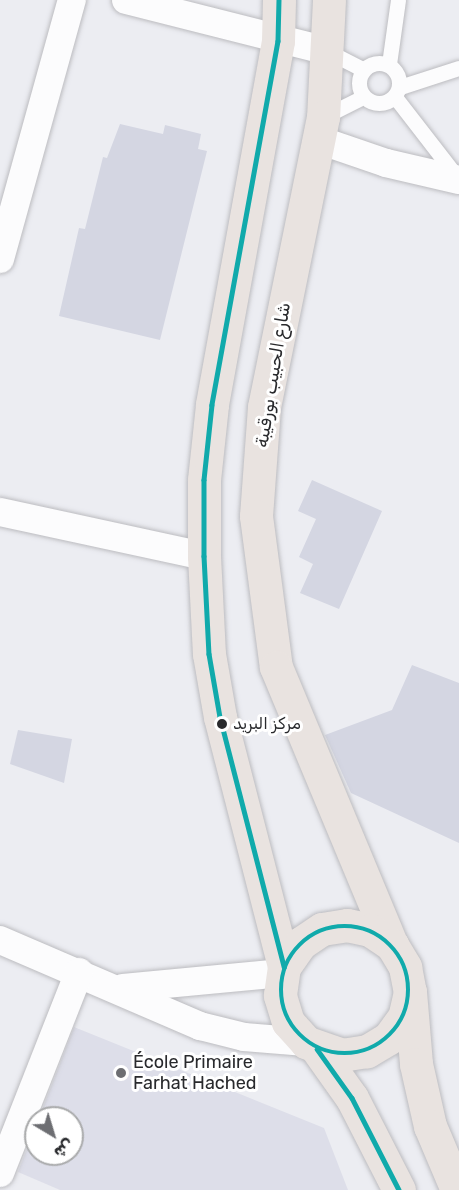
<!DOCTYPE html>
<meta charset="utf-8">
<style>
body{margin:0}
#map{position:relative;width:459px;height:1190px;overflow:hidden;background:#ecedf2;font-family:Rubik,Vazirmatn,sans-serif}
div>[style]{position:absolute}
.built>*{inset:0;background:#dddee9}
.building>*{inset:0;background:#d4d6e2}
.roads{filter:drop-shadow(0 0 2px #bcbcc0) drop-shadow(0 0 2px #bcbcc0)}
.service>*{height:15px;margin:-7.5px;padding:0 7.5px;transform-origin:7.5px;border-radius:7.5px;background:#fcfcfd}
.service>.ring{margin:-7.5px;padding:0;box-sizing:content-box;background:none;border:15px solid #fcfcfd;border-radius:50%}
.minor>*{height:28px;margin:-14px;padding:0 14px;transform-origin:14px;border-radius:14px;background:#fcfcfd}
.primary>*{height:33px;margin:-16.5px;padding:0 16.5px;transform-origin:16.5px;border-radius:16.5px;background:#e9e3e0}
.bus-1>*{height:4.5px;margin:-2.25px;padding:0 2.25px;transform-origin:2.25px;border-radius:2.25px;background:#10aaab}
.bus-1>.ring{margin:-2.25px;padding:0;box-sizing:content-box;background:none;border:4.5px solid #10aaab;border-radius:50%}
.dots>*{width:16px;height:16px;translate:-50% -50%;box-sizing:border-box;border:3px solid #fff;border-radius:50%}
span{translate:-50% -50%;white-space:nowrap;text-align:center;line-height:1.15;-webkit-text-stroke:6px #fff;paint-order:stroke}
.bus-label{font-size:16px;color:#292a2d}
.left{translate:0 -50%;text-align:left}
.street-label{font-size:18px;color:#292a2d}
.poi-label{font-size:18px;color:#292a2d}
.north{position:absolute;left:24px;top:1106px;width:60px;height:60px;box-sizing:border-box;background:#fff;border:2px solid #a9aaab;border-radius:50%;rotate:142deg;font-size:16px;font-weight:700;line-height:24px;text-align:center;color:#292a2d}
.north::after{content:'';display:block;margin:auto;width:21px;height:27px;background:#6d6e72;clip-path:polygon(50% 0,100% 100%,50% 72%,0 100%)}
</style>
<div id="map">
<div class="built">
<i style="clip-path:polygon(74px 1027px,324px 1128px,348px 1190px,60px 1190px,18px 1172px,36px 1125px,36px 1154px,72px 1154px,72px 1118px,39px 1118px)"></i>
</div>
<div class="building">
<i style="clip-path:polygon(120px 124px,163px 134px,165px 125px,201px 134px,198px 149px,207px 151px,160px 340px,59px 316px,79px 228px,85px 229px,103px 157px,107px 158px)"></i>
<i style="clip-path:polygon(312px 480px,382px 511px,339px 609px,300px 593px,313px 564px,299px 557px,316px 519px,298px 511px)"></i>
<i style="clip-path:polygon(412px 665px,459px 683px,459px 843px,351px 793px,325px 735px,392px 710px)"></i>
<i style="clip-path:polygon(18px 730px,72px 739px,64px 783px,10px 764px)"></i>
</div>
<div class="roads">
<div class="service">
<i style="left:327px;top:51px;width:39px;rotate:27deg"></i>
<i class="ring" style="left:359px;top:63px;width:25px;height:25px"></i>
<i style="left:389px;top:64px;width:65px;rotate:-82deg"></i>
<i style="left:400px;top:87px;width:62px;rotate:-17.9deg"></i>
<i style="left:395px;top:97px;width:101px;rotate:52.2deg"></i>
<i style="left:323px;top:117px;width:45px;rotate:-26.6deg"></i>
</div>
<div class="minor">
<i style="left:126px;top:0;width:207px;rotate:14.2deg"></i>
<i style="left:319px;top:140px;width:71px;rotate:18.9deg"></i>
<i style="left:386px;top:163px;width:75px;rotate:13.1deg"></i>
<i style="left:0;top:259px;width:269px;rotate:-74.5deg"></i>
<i style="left:0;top:512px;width:209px;rotate:12.2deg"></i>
<i style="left:0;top:940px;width:218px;rotate:23.3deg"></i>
<i style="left:200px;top:1026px;width:45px;rotate:14deg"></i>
<i style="left:244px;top:1037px;width:62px;rotate:4.6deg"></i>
<i style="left:123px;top:988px;width:160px;rotate:-5.4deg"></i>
<i style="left:0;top:1173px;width:216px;rotate:-68.5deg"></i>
</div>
<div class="primary">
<i style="left:279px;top:0;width:41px;rotate:91.4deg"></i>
<i style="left:278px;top:41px;width:370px;rotate:100.3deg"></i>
<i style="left:212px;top:405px;width:75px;rotate:96.1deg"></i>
<i style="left:204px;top:480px;width:76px;rotate:90deg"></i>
<i style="left:204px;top:556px;width:98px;rotate:87.1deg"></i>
<i style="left:209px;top:654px;width:64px;rotate:80.1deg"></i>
<i style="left:220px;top:717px;width:258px;rotate:75.6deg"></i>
<i style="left:329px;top:0;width:117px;rotate:92.9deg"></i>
<i style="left:323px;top:117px;width:296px;rotate:101.5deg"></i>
<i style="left:264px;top:407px;width:109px;rotate:94.2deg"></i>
<i style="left:256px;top:516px;width:152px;rotate:82.5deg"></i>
<i style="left:276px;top:667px;width:301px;rotate:67.4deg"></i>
<i style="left:410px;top:992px;width:26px;rotate:103deg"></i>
<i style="left:404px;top:1017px;width:26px;rotate:126deg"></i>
<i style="left:389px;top:1038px;width:26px;rotate:149deg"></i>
<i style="left:367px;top:1051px;width:24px;rotate:171deg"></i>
<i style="left:343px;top:1055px;width:39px;rotate:-161deg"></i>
<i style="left:306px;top:1042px;width:27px;rotate:-132deg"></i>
<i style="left:288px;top:1022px;width:28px;rotate:-107deg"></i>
<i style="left:280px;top:995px;width:28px;rotate:-82deg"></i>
<i style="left:284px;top:967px;width:29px;rotate:-55deg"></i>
<i style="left:301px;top:943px;width:25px;rotate:-34deg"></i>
<i style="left:322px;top:929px;width:25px;rotate:-9deg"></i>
<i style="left:347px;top:925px;width:24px;rotate:12deg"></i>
<i style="left:370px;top:930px;width:27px;rotate:34deg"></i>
<i style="left:392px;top:945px;width:26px;rotate:59deg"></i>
<i style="left:405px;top:967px;width:25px;rotate:79deg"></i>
<i style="left:410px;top:992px;width:72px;rotate:85.2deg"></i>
<i style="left:416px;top:1064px;width:64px;rotate:77.3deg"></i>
<i style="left:430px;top:1126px;width:69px;rotate:67.1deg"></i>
<i style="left:317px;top:1049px;width:60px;rotate:54.5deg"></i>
<i style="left:352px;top:1098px;width:103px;rotate:62.9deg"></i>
</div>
</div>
<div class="bus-1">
<i style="left:279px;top:0;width:41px;rotate:91.4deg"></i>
<i style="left:278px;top:41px;width:370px;rotate:100.3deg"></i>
<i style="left:212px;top:405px;width:75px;rotate:96.1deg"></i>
<i style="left:204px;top:480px;width:76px;rotate:90deg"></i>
<i style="left:204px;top:556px;width:98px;rotate:87.1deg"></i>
<i style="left:209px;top:654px;width:64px;rotate:80.1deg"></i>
<i style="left:220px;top:717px;width:258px;rotate:75.6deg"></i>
<i class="ring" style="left:281px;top:926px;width:123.5px;height:123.5px"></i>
<i style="left:317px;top:1049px;width:60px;rotate:54.5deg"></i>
<i style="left:352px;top:1098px;width:103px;rotate:62.9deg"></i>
</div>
<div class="dots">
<i style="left:222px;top:724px;background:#292a2d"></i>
<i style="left:121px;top:1073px;background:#6d6e72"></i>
</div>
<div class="bus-label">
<span class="left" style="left:233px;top:724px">مركز البريد</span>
</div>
<div class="street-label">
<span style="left:273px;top:375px;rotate:-81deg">شارع الحبيب بورقيبة</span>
</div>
<div class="poi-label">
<span class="left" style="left:133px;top:1073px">École Primaire<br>Farhat Hached</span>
</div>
<div class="north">ش</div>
</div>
